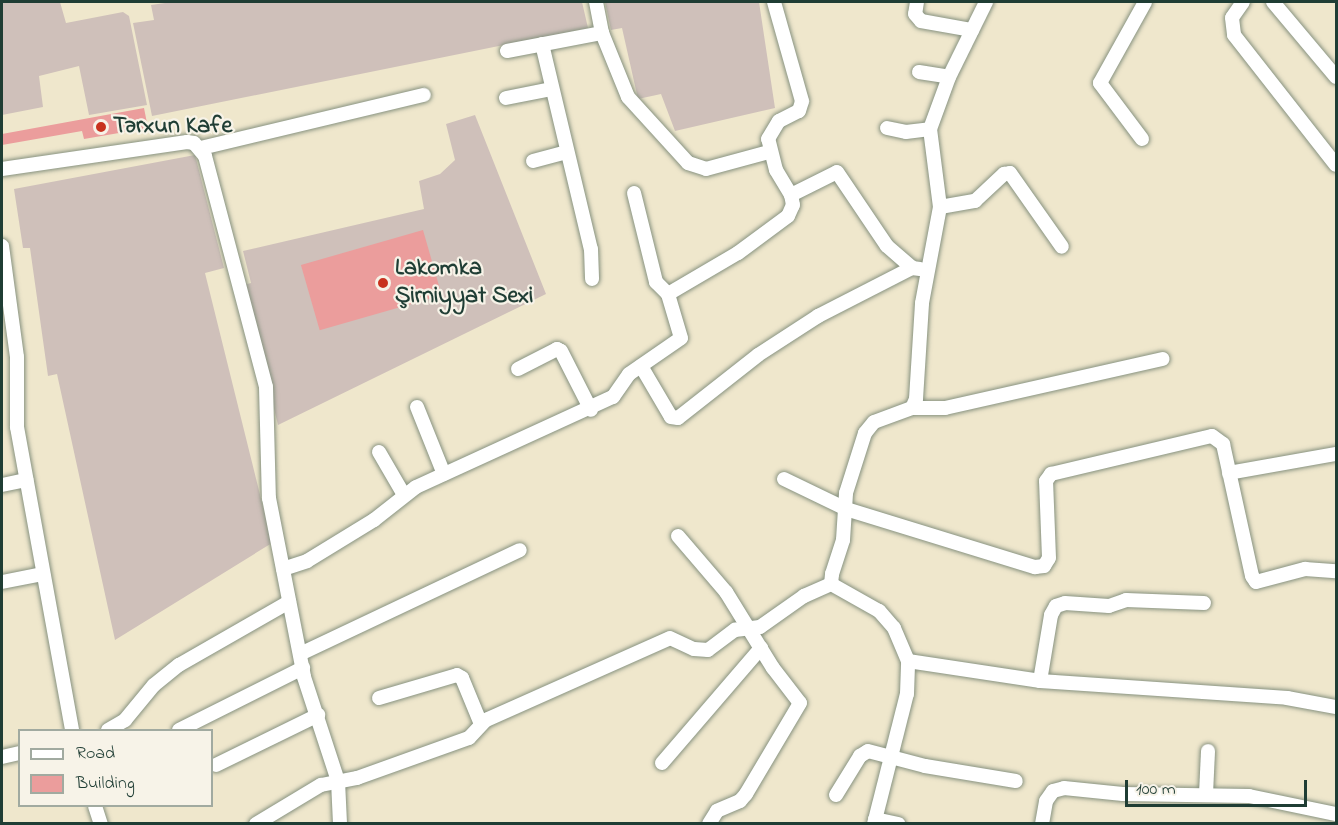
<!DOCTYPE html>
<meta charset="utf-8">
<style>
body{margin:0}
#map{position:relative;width:1338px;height:825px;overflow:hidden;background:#efe7cc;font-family:"Indie Flower",sans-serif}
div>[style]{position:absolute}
.industrial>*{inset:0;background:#cfc0ba}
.building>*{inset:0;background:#eb9d9c;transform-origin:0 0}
.roads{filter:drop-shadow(0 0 2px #879280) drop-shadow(0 0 2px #879280)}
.street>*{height:14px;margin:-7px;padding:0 7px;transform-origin:7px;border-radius:7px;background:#fff}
.dots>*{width:16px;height:16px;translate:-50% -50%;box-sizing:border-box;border:3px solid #f7f3e8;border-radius:50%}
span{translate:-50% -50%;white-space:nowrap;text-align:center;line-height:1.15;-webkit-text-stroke:4.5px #f7f3e8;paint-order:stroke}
.poi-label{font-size:24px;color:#1f3d34;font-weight:700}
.left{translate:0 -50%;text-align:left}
.frame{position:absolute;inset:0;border:3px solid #1f3d34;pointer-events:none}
.legend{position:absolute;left:18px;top:729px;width:195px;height:78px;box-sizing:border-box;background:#f7f3e8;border:2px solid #a1aaa0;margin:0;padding:8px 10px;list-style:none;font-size:18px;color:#1f3d34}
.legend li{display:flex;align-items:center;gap:12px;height:30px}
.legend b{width:30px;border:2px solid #a1aaa0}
.scale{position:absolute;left:1125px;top:780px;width:182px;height:27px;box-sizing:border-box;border:3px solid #1f3d34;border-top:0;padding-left:8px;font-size:18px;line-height:21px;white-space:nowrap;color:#1f3d34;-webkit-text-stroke:4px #f7f3e8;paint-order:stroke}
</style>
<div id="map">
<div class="industrial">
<i style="clip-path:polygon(2px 2px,60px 2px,66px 23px,123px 12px,129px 16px,147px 105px,89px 115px,79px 66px,39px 76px,43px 107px,2px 115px)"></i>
<i style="clip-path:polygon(172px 2px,582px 2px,588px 28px,152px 116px,133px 23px,154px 20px,151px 5px)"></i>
<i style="clip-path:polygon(605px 2px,759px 2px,775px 108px,675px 131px,661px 94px,638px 99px,622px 28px,611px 30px)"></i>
<i style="clip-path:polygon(475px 115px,546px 294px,278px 425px,244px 285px,251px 283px,243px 251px,424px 209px,419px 181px,440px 174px,455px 160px,446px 124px)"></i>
<i style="clip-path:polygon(195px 155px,224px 268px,205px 273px,272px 543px,115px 640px,57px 374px,48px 376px,30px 248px,23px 248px,14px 189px)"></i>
</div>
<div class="building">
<i style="clip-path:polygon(144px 108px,148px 128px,84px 139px,82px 131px,2px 145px,2px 134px)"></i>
<i style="left:423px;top:230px;width:68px;height:127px;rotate:74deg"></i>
</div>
<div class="roads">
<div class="street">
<i style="left:596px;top:2px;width:32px;rotate:79deg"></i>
<i style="left:602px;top:33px;width:69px;rotate:67.9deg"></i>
<i style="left:628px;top:97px;width:89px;rotate:47.7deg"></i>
<i style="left:688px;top:163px;width:19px;rotate:18deg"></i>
<i style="left:706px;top:169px;width:65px;rotate:-15.1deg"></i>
<i style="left:917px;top:2px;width:12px;rotate:99deg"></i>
<i style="left:915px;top:14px;width:9px;rotate:49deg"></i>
<i style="left:921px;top:21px;width:52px;rotate:10deg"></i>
<i style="left:1243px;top:2px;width:19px;rotate:125deg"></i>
<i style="left:1232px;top:18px;width:17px;rotate:83deg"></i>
<i style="left:1234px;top:35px;width:165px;rotate:51.9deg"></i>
<i style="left:1273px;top:2px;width:98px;rotate:50deg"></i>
<i style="left:542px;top:44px;width:211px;rotate:76.6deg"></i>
<i style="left:591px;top:249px;width:30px;rotate:88deg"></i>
<i style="left:507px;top:51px;width:97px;rotate:-10.7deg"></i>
<i style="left:919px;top:72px;width:30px;rotate:9deg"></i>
<i style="left:506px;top:98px;width:47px;rotate:-11.1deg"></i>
<i style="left:887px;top:128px;width:19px;rotate:12deg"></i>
<i style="left:906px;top:132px;width:24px;rotate:-7deg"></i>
<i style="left:1142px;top:139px;width:70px;rotate:-126.9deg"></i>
<i style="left:1100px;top:83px;width:93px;rotate:-60.9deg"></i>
<i style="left:201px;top:148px;width:229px;rotate:-13.4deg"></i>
<i style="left:533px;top:161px;width:35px;rotate:-15deg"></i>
<i style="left:2px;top:169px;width:187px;rotate:-8.3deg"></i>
<i style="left:187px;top:142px;width:7px;rotate:8deg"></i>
<i style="left:194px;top:143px;width:17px;rotate:50deg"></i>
<i style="left:205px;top:156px;width:239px;rotate:75.2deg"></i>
<i style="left:266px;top:387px;width:111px;rotate:88.5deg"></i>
<i style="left:269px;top:498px;width:182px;rotate:78.9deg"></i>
<i style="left:304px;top:677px;width:109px;rotate:71.9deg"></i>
<i style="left:338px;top:781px;width:43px;rotate:87.3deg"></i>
<i style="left:634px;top:193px;width:92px;rotate:76.1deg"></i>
<i style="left:656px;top:282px;width:17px;rotate:45deg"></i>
<i style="left:791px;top:195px;width:51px;rotate:-26.6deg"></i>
<i style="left:837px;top:172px;width:89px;rotate:56deg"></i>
<i style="left:887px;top:246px;width:33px;rotate:41deg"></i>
<i style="left:912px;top:268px;width:8px;rotate:7deg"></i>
<i style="left:940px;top:207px;width:36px;rotate:-10deg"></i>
<i style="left:975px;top:201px;width:40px;rotate:-43deg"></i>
<i style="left:1004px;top:174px;width:6px;rotate:-9deg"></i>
<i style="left:1010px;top:173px;width:90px;rotate:54.9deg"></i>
<i style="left:2px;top:246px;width:112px;rotate:82.3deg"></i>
<i style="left:17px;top:357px;width:70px;rotate:90deg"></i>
<i style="left:17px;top:427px;width:308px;rotate:79.7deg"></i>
<i style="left:641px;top:366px;width:59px;rotate:59.5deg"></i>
<i style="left:671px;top:417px;width:7px;rotate:8deg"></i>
<i style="left:678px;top:418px;width:102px;rotate:-38.2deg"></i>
<i style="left:758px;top:355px;width:72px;rotate:-33deg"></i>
<i style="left:818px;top:316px;width:106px;rotate:-27.1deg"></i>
<i style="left:518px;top:369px;width:44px;rotate:-27.1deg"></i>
<i style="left:557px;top:349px;width:4px;rotate:27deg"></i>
<i style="left:561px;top:351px;width:66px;rotate:63deg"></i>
<i style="left:417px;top:407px;width:72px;rotate:68.1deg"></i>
<i style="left:912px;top:408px;width:33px"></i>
<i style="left:945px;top:408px;width:223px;rotate:-12.7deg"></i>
<i style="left:379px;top:452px;width:50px;rotate:59.8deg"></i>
<i style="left:1229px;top:473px;width:109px;rotate:-10.1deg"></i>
<i style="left:784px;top:479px;width:69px;rotate:25.8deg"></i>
<i style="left:846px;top:509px;width:198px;rotate:17.1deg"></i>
<i style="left:1035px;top:567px;width:9px;rotate:-6deg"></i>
<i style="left:1044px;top:566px;width:9px;rotate:-58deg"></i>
<i style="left:1049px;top:558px;width:77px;rotate:-92.2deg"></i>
<i style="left:1046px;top:481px;width:9px;rotate:-54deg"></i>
<i style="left:1051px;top:474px;width:165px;rotate:-13.3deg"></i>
<i style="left:1212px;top:436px;width:14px;rotate:36deg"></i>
<i style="left:1223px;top:444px;width:135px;rotate:77.6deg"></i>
<i style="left:1252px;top:576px;width:7px;rotate:56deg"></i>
<i style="left:1256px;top:582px;width:51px;rotate:-14.9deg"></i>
<i style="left:1305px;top:569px;width:31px;rotate:4deg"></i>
<i style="left:2px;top:485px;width:25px;rotate:-12deg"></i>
<i style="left:678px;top:536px;width:74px;rotate:49.4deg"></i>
<i style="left:726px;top:592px;width:89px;rotate:58.3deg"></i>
<i style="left:773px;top:668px;width:44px;rotate:52.4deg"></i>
<i style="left:800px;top:703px;width:106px;rotate:120.7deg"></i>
<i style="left:746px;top:794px;width:9px;rotate:131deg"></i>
<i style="left:740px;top:801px;width:25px;rotate:157deg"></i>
<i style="left:717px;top:811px;width:15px;rotate:122deg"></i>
<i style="left:283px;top:569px;width:25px;rotate:-18deg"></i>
<i style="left:307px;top:561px;width:79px;rotate:-31.5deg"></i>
<i style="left:374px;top:520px;width:53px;rotate:-38.2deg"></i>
<i style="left:416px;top:487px;width:217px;rotate:-24.6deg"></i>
<i style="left:613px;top:397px;width:28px;rotate:-55deg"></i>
<i style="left:629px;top:374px;width:63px;rotate:-34.7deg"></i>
<i style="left:681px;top:338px;width:46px;rotate:-106.5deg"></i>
<i style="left:668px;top:294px;width:81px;rotate:-30.4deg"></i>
<i style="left:738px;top:253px;width:62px;rotate:-36.5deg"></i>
<i style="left:788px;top:216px;width:12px;rotate:-66deg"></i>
<i style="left:793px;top:205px;width:10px;rotate:-101deg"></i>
<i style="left:791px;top:195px;width:29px;rotate:-121deg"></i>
<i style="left:776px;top:170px;width:32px;rotate:-104deg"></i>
<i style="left:768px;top:139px;width:21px;rotate:-59deg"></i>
<i style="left:779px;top:121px;width:22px;rotate:-27deg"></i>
<i style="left:799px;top:111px;width:10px;rotate:-73deg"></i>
<i style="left:802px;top:101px;width:103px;rotate:-105.8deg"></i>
<i style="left:2px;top:582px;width:42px;rotate:-11deg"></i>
<i style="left:300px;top:654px;width:243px;rotate:-25.3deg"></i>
<i style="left:908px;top:661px;width:134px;rotate:8.6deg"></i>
<i style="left:1040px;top:681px;width:248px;rotate:3.9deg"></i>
<i style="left:1287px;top:698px;width:50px;rotate:10.4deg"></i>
<i style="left:1040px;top:681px;width:67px;rotate:-80.5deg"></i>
<i style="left:1051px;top:615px;width:10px;rotate:-61deg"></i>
<i style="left:1056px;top:606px;width:9px;rotate:-18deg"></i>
<i style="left:1065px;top:603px;width:44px;rotate:3.9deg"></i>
<i style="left:1109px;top:606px;width:18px;rotate:-19deg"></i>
<i style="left:1126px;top:600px;width:78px;rotate:2.2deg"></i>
<i style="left:379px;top:698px;width:81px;rotate:-16.4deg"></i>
<i style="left:457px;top:675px;width:6px;rotate:31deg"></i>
<i style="left:462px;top:678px;width:50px;rotate:67.6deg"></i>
<i style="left:108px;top:730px;width:20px;rotate:-30deg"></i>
<i style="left:125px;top:720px;width:45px;rotate:-50.4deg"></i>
<i style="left:154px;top:685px;width:32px;rotate:-39deg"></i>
<i style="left:179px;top:665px;width:127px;rotate:-29.8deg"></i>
<i style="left:179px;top:730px;width:139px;rotate:-26.6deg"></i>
<i style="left:2px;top:757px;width:18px;rotate:-13deg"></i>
<i style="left:662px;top:763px;width:152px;rotate:-49.3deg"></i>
<i style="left:216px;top:765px;width:114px;rotate:-26.1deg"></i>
<i style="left:1206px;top:794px;width:43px;rotate:-87.3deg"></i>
<i style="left:836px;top:795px;width:46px;rotate:-58.4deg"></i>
<i style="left:860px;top:756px;width:9px;rotate:-32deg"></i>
<i style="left:868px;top:751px;width:59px;rotate:14.7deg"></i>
<i style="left:925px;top:766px;width:92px;rotate:9.4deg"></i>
<i style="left:95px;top:806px;width:19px;rotate:72deg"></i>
<i style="left:875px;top:819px;width:24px;rotate:12deg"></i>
<i style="left:256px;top:824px;width:76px;rotate:-31deg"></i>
<i style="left:321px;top:785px;width:37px;rotate:-11deg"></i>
<i style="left:357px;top:778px;width:119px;rotate:-19.7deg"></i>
<i style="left:469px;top:738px;width:25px;rotate:-47deg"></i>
<i style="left:486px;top:720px;width:201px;rotate:-24deg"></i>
<i style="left:670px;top:638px;width:26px;rotate:25deg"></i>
<i style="left:694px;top:649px;width:14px;rotate:4deg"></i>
<i style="left:708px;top:650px;width:34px;rotate:-37deg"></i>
<i style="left:735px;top:630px;width:25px;rotate:-7deg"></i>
<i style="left:760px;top:627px;width:54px;rotate:-35.2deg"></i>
<i style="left:804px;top:596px;width:30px;rotate:-24deg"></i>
<i style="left:874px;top:824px;width:134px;rotate:-75.8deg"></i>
<i style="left:907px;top:694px;width:33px;rotate:-88deg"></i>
<i style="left:908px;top:661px;width:36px;rotate:-113deg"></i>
<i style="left:894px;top:628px;width:23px;rotate:-131deg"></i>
<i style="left:879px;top:611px;width:55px;rotate:-150.6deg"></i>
<i style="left:831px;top:584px;width:10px;rotate:-84deg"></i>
<i style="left:832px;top:574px;width:36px;rotate:-72deg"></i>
<i style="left:843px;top:540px;width:47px;rotate:-86.3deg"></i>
<i style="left:846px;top:493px;width:63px;rotate:-72.4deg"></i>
<i style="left:865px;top:433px;width:14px;rotate:-51deg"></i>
<i style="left:874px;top:422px;width:40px;rotate:-20.2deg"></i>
<i style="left:912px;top:408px;width:10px;rotate:-66deg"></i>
<i style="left:916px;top:399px;width:96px;rotate:-86.4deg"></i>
<i style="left:922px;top:303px;width:98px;rotate:-79.4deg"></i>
<i style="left:940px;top:207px;width:79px;rotate:-97.3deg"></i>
<i style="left:930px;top:129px;width:55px;rotate:-69.9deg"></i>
<i style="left:949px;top:77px;width:84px;rotate:-63.7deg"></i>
<i style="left:1042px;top:824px;width:23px;rotate:-80deg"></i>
<i style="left:1046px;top:801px;width:12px;rotate:-55deg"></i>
<i style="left:1053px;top:791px;width:11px;rotate:-15deg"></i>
<i style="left:1064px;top:788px;width:59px;rotate:5.8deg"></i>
<i style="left:1123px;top:794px;width:126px;rotate:0.9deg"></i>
<i style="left:1249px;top:796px;width:89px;rotate:11.7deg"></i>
</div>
</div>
<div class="dots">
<i style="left:101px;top:127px;background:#c8321e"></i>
<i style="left:383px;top:283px;background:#c8321e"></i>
</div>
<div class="poi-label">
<span class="left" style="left:113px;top:127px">Tərxun Kafe</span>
<span class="left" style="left:395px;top:283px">Lakomka<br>Şirniyyat Sexi</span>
</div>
<div class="frame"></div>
<ul class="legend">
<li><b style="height:8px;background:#fff"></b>Road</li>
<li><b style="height:16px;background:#eb9d9c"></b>Building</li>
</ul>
<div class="scale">100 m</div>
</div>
